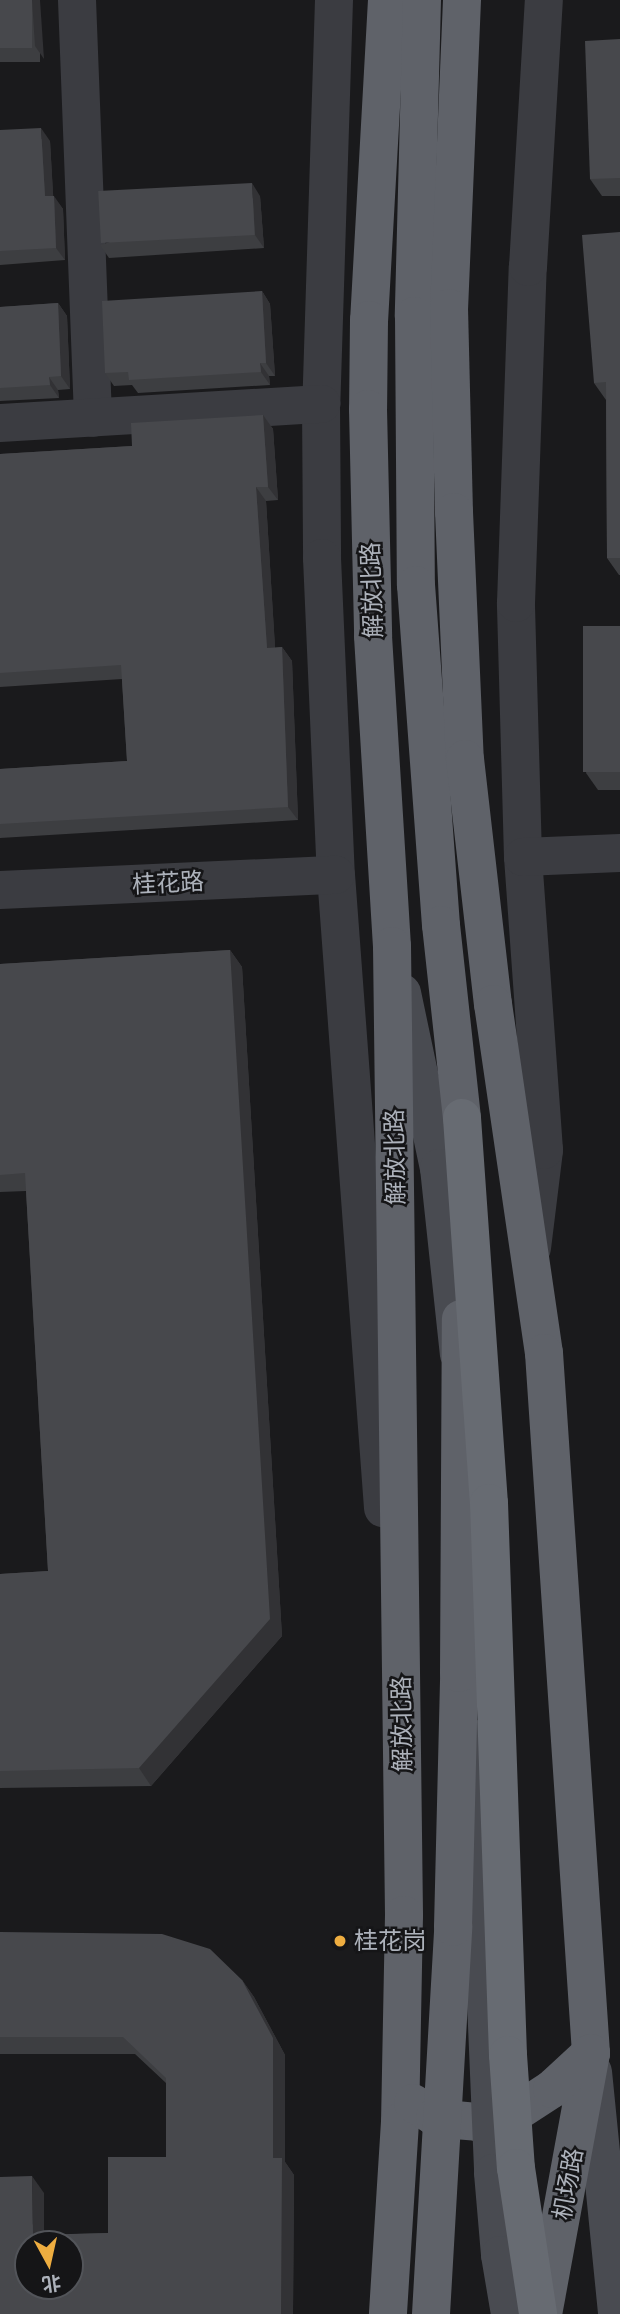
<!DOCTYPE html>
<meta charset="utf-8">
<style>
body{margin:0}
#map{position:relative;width:620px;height:2314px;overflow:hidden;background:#1a1a1c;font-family:Ubuntu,"Noto Sans SC",sans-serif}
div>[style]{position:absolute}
.minor>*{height:38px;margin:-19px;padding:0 19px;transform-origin:19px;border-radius:19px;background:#3b3c41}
.tertiary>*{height:38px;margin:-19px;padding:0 19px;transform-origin:19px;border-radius:19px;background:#3b3c41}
.secondary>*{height:38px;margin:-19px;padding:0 19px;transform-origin:19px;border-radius:19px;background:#494b51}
.trunk>*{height:38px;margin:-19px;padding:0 19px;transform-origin:19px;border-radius:19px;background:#5f6269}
.secondary-bridge>*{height:38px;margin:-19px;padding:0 19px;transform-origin:19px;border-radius:19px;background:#494b51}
.trunk-bridge>*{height:38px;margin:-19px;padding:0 19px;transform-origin:19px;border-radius:19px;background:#5f6269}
.motorway-bridge>*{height:38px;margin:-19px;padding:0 19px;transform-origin:19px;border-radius:19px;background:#676b72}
.wall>*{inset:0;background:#3d3e41;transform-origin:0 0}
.shaded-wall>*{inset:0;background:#323235}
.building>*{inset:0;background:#47484c;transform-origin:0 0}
.dots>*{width:19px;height:19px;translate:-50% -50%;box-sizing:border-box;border:4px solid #151517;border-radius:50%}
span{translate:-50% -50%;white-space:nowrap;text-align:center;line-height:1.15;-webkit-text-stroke:5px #151517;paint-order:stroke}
.street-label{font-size:24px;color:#adb2bb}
.poi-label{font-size:24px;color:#adb2bb}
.left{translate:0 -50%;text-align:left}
.north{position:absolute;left:14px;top:2230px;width:70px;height:70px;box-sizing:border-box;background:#151517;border:2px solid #525459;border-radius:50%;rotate:172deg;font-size:19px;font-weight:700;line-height:28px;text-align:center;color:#adb2bb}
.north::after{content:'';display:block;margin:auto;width:24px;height:32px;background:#eead40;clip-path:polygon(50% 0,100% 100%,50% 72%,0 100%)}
</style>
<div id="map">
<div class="minor">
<i style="left:77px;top:0;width:418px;rotate:87.8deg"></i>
<i style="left:334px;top:0;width:404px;rotate:91.8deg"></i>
<i style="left:321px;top:404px;width:154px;rotate:89.6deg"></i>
<i style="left:322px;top:558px;width:317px;rotate:87.5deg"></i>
<i style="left:336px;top:875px;width:635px;rotate:85.75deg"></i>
<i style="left:0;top:423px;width:322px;rotate:-3.4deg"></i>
<i style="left:532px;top:1248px;width:99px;rotate:-83deg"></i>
<i style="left:544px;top:1150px;width:294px;rotate:-94.1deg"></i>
<i style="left:523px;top:857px;width:254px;rotate:-91.6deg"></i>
<i style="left:516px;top:603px;width:336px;rotate:-88deg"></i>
<i style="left:528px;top:267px;width:267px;rotate:-86.6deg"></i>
</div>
<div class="tertiary">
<i style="left:523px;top:857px;width:97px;rotate:-2.4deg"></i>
<i style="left:0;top:890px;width:336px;rotate:-2.6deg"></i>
</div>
<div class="secondary">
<i style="left:402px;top:993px;width:179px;rotate:78.1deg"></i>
<i style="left:439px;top:1168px;width:187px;rotate:83.9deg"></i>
<i style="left:593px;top:2072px;width:243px;rotate:84.3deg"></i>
</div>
<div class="trunk">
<i style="left:387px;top:0;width:321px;rotate:93.2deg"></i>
<i style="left:369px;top:320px;width:89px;rotate:90.6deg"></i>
<i style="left:368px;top:409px;width:227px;rotate:88.7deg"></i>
<i style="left:373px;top:636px;width:311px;rotate:86.5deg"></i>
<i style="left:392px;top:946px;width:969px;rotate:89.29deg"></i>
<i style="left:404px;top:1915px;width:207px;rotate:91.1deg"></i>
<i style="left:400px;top:2122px;width:192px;rotate:93.6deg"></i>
<i style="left:422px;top:0;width:316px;rotate:91.5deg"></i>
<i style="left:414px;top:316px;width:269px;rotate:89.6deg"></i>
<i style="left:416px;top:585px;width:341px;rotate:85.8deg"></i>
<i style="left:441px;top:925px;width:194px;rotate:83.8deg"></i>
<i style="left:462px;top:0;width:308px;rotate:92.4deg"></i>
<i style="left:449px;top:308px;width:204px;rotate:88.6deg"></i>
<i style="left:454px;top:512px;width:247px;rotate:87.5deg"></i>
<i style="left:465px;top:759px;width:247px;rotate:83.5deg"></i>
<i style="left:493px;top:1004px;width:353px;rotate:81.7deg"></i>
<i style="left:544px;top:1353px;width:702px;rotate:86.16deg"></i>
<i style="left:591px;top:2053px;width:265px;rotate:100.4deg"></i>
<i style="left:413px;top:2103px;width:26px;rotate:32deg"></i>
<i style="left:435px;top:2117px;width:20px;rotate:9deg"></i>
<i style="left:455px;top:2120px;width:22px;rotate:5deg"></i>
<i style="left:477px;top:2122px;width:39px;rotate:-13deg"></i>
<i style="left:515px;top:2113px;width:44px;rotate:-33deg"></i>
<i style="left:552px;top:2089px;width:53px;rotate:-42.7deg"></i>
</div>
<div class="secondary-bridge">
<i style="left:475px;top:1739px;width:434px;rotate:87.6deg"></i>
<i style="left:493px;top:2173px;width:82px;rotate:85.1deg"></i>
<i style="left:500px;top:2255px;width:60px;rotate:80.4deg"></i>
</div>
<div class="trunk-bridge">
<i style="left:431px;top:2314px;width:388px;rotate:-86.7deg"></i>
<i style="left:453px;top:1927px;width:254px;rotate:-88.6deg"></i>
<i style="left:459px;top:1673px;width:354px;rotate:-89.7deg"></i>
</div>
<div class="motorway-bridge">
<i style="left:462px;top:1118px;width:386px;rotate:86deg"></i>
<i style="left:489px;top:1503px;width:552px;rotate:88.03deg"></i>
<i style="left:508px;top:2055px;width:113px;rotate:86deg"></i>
<i style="left:516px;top:2168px;width:148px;rotate:81.4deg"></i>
</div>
<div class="wall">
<i style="left:0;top:0;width:40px;height:62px"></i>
<i style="clip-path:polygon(620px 39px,620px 196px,602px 196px,590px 179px)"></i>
<i style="clip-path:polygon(0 130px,50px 141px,53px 196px,63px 209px,65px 260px,0 265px)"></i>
<i style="clip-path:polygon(260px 196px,264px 248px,109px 258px,100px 245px)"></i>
<i style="clip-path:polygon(620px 232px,620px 575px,619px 575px,607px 558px,606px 400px,594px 383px)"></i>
<i style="clip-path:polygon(262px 291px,270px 304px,275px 376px,269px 376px,270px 385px,138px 393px,132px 385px,114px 386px,105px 373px)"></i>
<i style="clip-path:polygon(58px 303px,67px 316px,70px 389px,58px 390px,59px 398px,0 401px,0 307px)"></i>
<i style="clip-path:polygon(263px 415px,273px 429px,278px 500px,266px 501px,275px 648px,282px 647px,292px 661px,298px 820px,0 838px,0 769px,127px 761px,122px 679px,0 687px,0 454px,132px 446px)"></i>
<i style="clip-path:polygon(620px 626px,620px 790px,598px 790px,586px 773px)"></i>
<i style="clip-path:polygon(230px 950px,242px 967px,282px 1636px,151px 1786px,0 1788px,0 1574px,48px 1571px,26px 1191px,0 1192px,0 964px)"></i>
<i style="clip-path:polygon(0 1932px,242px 1980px,254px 1997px,285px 2055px,285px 2162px,294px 2175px,293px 2314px,0 2314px,44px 2193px,44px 2235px,108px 2233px,166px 2157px,166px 2083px,135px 2054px,0 2054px)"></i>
</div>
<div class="shaded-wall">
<i style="clip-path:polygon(32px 0,40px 0,44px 59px,35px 46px)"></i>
<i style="clip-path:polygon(41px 128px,50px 141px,54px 209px,45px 196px)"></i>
<i style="clip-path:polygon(252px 183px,260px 196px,264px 248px,255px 235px)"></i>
<i style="clip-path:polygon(54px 196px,63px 209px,65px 260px,56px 248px)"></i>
<i style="clip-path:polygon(262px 291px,270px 304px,275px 376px,266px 363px)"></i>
<i style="clip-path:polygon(58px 303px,67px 316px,70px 389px,61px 376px)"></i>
<i style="clip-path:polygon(260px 363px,269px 376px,270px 385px,261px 372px)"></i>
<i style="clip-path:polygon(49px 377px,58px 390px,59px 398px,50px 385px)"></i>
<i style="clip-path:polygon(263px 415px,273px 429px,278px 500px,268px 487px)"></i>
<i style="clip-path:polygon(256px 487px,266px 501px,276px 662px,267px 648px)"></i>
<i style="clip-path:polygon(282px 647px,292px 661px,298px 820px,288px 807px)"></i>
<i style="clip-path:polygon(230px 950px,242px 967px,282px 1636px,151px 1786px,139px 1768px)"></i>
<i style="clip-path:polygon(242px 1980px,254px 1997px,285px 2055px,285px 2162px,294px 2175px,293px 2314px,281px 2314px)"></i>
<i style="clip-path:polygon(32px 2176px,44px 2193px,44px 2244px,33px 2235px)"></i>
</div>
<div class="building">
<i style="left:0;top:0;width:32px;height:48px"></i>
<i style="clip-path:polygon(620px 39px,620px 178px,590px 179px,585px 41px)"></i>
<i style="clip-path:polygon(41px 128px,45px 196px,54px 196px,56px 248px,0 251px,0 130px)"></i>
<i style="left:252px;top:183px;width:52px;height:154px;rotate:87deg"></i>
<i style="clip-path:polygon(620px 232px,620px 558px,607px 558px,606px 382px,594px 383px,582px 235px)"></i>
<i style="clip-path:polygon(262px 291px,266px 363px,260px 363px,261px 372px,129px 380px,128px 372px,105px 373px,102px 301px)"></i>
<i style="clip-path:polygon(58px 303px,61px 376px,49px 377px,50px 385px,0 388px,0 307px)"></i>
<i style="clip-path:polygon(263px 415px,268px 487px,256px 487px,267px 648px,282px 647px,288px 807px,0 824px,0 769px,127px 761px,121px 665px,0 673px,0 454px,132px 446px,131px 423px)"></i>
<i style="left:620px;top:626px;width:146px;height:37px;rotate:90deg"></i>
<i style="clip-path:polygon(230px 950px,270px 1619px,139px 1768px,0 1771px,0 1574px,48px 1571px,25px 1173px,0 1175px,0 964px)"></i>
<i style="clip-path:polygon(evenodd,0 1932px,162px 1934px,210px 1949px,242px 1980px,273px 2038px,273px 2158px,282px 2158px,281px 2314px,0 2314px,0 2177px,32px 2176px,33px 2235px,108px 2233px,108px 2157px,166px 2157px,166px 2078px,123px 2037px,0 2037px,0 1932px,28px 2244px,70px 2244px,70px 2286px,28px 2286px,28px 2244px)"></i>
</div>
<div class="dots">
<i style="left:340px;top:1941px;background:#eead40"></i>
</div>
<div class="street-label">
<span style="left:372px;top:590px;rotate:-92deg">解放北路</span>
<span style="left:168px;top:883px;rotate:-3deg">桂花路</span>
<span style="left:395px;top:1157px;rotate:-91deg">解放北路</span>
<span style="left:402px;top:1724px;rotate:-91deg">解放北路</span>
<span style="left:568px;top:2184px;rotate:-80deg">机场路</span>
</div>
<div class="poi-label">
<span class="left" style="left:354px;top:1941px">桂花岗</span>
</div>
<div class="north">北</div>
</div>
